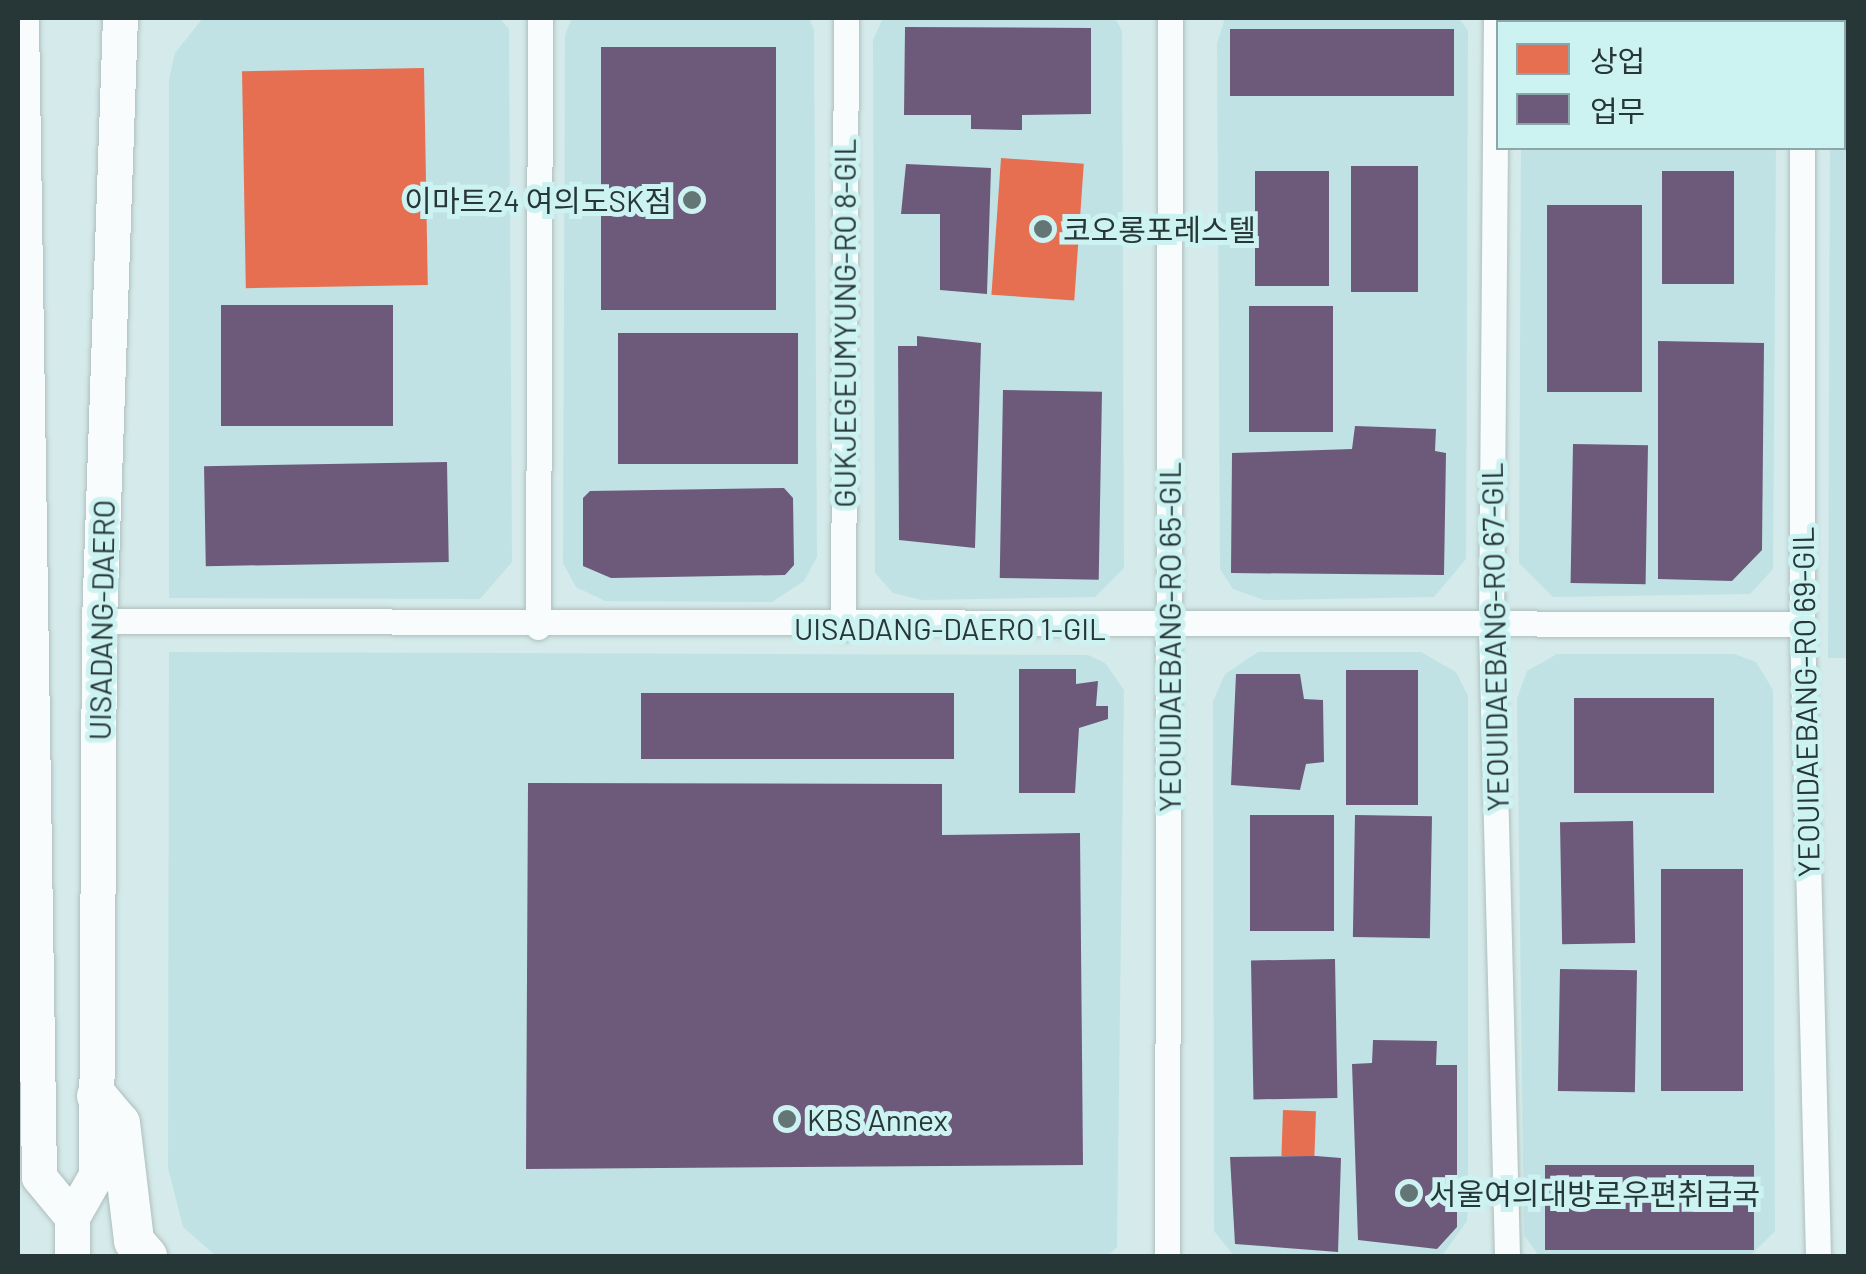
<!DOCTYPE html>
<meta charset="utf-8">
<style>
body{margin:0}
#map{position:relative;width:1866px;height:1274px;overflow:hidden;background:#d5eaea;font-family:Barlow,"Noto Sans KR",sans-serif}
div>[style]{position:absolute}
.built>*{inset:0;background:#c1e2e4;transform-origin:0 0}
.shops>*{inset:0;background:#e76f51;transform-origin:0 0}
.offices>*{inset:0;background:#6d597a;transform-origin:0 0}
.roads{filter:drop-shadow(0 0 2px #aebebe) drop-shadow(0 0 2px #aebebe)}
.minor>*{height:25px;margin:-12.5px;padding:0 12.5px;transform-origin:12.5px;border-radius:12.5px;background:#f9fcfc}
.secondary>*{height:35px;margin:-17.5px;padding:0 17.5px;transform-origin:17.5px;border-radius:17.5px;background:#f9fcfc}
.primary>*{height:40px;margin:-20px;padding:0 20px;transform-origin:20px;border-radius:20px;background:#f9fcfc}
.dots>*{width:28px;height:28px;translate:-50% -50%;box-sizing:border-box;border:5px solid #cdf2f2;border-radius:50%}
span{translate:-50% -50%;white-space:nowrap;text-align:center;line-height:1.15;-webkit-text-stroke:10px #cdf2f2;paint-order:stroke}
.poi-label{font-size:30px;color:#273636}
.right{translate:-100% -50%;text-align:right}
.left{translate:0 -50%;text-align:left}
.street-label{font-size:30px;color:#273636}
.frame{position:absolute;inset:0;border:20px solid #273636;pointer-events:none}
.legend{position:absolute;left:1496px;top:20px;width:350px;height:130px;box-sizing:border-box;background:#cdf2f2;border:2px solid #8ba7a7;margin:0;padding:12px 18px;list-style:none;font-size:30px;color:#273636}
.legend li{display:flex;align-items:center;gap:20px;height:50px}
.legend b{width:50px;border:2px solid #8ba7a7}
</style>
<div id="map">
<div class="built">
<i style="clip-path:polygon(203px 18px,500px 18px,509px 29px,512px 562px,480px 599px,169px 598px,169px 79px,175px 53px)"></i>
<i style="clip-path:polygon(572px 18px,809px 18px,814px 30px,817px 557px,804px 581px,772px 602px,605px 601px,576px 587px,563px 563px,565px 35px)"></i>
<i style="clip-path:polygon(883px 18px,1115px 18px,1122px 31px,1124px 568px,1095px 597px,922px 600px,893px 593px,875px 573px,873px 40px)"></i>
<i style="clip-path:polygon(1225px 18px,1459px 18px,1468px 31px,1466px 559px,1434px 597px,1264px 600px,1233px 589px,1220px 569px,1217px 44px)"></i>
<i style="left:1530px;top:18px;width:238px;height:5px"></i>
<i style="clip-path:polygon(1848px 18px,1848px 658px,1828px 658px,1830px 148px,1844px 148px,1844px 22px,1836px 22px)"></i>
<i style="clip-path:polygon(1521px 148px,1776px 148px,1773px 569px,1750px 594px,1553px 597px,1519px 563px)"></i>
<i style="clip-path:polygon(169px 652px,1088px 655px,1105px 663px,1124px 690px,1117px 1247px,1108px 1256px,216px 1256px,183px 1227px,168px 1168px)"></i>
<i style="clip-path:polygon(1258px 652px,1421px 652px,1456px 672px,1468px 696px,1468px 1201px,1467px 1221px,1442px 1256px,1234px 1256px,1214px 1231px,1213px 701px,1225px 674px)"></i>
<i style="clip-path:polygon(1557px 654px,1734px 654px,1756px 662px,1773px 690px,1775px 1231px,1750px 1256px,1539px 1256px,1524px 1235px,1517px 699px,1527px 671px)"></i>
</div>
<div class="shops">
<i style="left:424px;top:68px;width:217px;height:182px;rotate:89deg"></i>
<i style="left:1001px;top:158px;width:83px;height:137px;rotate:4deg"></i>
<i style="left:1283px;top:1110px;width:33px;height:46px;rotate:2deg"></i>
</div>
<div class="offices">
<i style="clip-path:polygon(905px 27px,1091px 28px,1091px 114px,1022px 115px,1022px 130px,971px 129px,971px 115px,904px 115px)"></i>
<i style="left:1230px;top:29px;width:224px;height:67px"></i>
<i style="left:776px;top:47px;width:263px;height:175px;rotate:90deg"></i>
<i style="clip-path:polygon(906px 164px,991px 168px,987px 294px,940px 290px,940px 214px,901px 214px)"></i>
<i style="left:1418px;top:166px;width:126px;height:67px;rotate:90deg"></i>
<i style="left:1255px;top:171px;width:74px;height:115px"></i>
<i style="left:1662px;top:171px;width:72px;height:113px"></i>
<i style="left:1547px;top:205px;width:95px;height:187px"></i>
<i style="left:393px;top:305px;width:121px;height:172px;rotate:90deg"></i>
<i style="left:1249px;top:306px;width:84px;height:126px"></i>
<i style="left:618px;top:333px;width:180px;height:131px"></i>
<i style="clip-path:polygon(917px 336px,981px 343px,975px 548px,899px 540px,898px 346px,917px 346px)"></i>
<i style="clip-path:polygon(1658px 341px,1764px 343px,1762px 550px,1732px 581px,1658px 579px)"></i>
<i style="left:1003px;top:390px;width:99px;height:188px;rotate:1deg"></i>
<i style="clip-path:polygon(1355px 426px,1436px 429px,1435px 451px,1446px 453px,1444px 575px,1231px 573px,1232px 453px,1352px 449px)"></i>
<i style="left:1573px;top:444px;width:75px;height:139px;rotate:1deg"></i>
<i style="left:447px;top:462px;width:100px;height:243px;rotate:89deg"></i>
<i style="clip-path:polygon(784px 488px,793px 498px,794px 565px,785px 575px,611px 578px,583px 566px,583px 498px,590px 491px)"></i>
<i style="clip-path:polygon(1019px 669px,1076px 669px,1076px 684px,1098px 681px,1096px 706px,1108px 706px,1108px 719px,1079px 728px,1075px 793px,1019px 793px)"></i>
<i style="left:1346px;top:670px;width:72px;height:135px"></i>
<i style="clip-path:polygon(1236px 674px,1300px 674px,1304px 699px,1323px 700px,1324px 762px,1306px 764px,1300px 790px,1231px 785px)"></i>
<i style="left:641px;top:693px;width:313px;height:66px"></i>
<i style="left:1574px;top:698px;width:140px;height:95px"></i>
<i style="clip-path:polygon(528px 783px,942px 784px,942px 835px,1080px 833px,1083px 1165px,526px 1169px)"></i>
<i style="left:1250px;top:815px;width:84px;height:116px"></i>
<i style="left:1355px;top:815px;width:77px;height:122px;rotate:1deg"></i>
<i style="left:1633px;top:821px;width:122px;height:73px;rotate:89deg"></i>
<i style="left:1661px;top:869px;width:82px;height:222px"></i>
<i style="left:1335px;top:959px;width:139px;height:84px;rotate:89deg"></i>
<i style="left:1560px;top:969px;width:77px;height:122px;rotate:1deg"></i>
<i style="clip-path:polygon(1373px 1040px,1437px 1041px,1436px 1065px,1457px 1065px,1457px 1227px,1437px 1249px,1358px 1240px,1352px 1064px,1372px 1063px)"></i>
<i style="clip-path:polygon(1316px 1156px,1341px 1158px,1338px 1252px,1235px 1244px,1230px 1157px)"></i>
<i style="left:1545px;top:1165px;width:209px;height:85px"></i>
</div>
<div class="roads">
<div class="minor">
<i style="left:1496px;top:18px;width:609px;rotate:90.47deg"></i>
<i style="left:1491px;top:627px;width:629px;rotate:88.54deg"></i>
<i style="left:1802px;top:22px;width:4px;rotate:-90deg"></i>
<i style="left:1802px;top:148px;width:476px;rotate:90deg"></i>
<i style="left:1802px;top:624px;width:632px;rotate:88.55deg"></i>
<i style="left:99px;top:621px;width:1703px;rotate:0.1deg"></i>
<i style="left:538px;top:627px;width:609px;rotate:-89.81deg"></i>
<i style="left:843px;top:628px;width:610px;rotate:-89.72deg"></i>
<i style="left:1167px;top:1256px;width:1238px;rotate:-89.86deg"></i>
</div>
<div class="secondary">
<i style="left:21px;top:18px;width:1159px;rotate:89.11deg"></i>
<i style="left:39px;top:1177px;width:52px;rotate:50.5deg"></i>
<i style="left:72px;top:1256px;width:39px;rotate:-90deg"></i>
<i style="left:72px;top:1217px;width:48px;rotate:-60.3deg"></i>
<i style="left:96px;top:1175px;width:554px;rotate:-89.69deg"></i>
<i style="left:99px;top:621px;width:603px;rotate:-88.01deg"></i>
</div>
<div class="primary">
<i style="left:97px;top:1096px;width:35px;rotate:50deg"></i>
<i style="left:120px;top:1123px;width:119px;rotate:83.2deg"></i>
<i style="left:134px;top:1241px;width:20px;rotate:49deg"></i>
</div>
</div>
<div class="dots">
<i style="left:692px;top:200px;background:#647575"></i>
<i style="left:1043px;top:229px;background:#647575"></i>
<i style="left:787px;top:1119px;background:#647575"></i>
<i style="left:1409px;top:1193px;background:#647575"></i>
</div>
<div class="poi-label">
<span class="right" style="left:672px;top:200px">이마트24 여의도SK점</span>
<span class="left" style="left:1063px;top:229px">코오롱포레스텔</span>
<span class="left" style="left:807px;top:1119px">KBS Annex</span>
<span class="left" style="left:1429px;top:1193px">서울여의대방로우편취급국</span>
</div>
<div class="street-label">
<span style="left:844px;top:323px;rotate:-90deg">GUKJEGEUMYUNG-RO 8-GIL</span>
<span style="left:101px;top:620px;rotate:-89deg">UISADANG-DAERO</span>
<span style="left:950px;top:628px">UISADANG-DAERO 1-GIL</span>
<span style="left:1169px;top:637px;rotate:-90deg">YEOUIDAEBANG-RO 65-GIL</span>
<span style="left:1494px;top:637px;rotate:-91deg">YEOUIDAEBANG-RO 67-GIL</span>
<span style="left:1805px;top:702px;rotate:-91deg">YEOUIDAEBANG-RO 69-GIL</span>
</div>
<div class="frame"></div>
<ul class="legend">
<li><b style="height:28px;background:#e76f51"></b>상업</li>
<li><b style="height:28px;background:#6d597a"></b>업무</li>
</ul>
</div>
